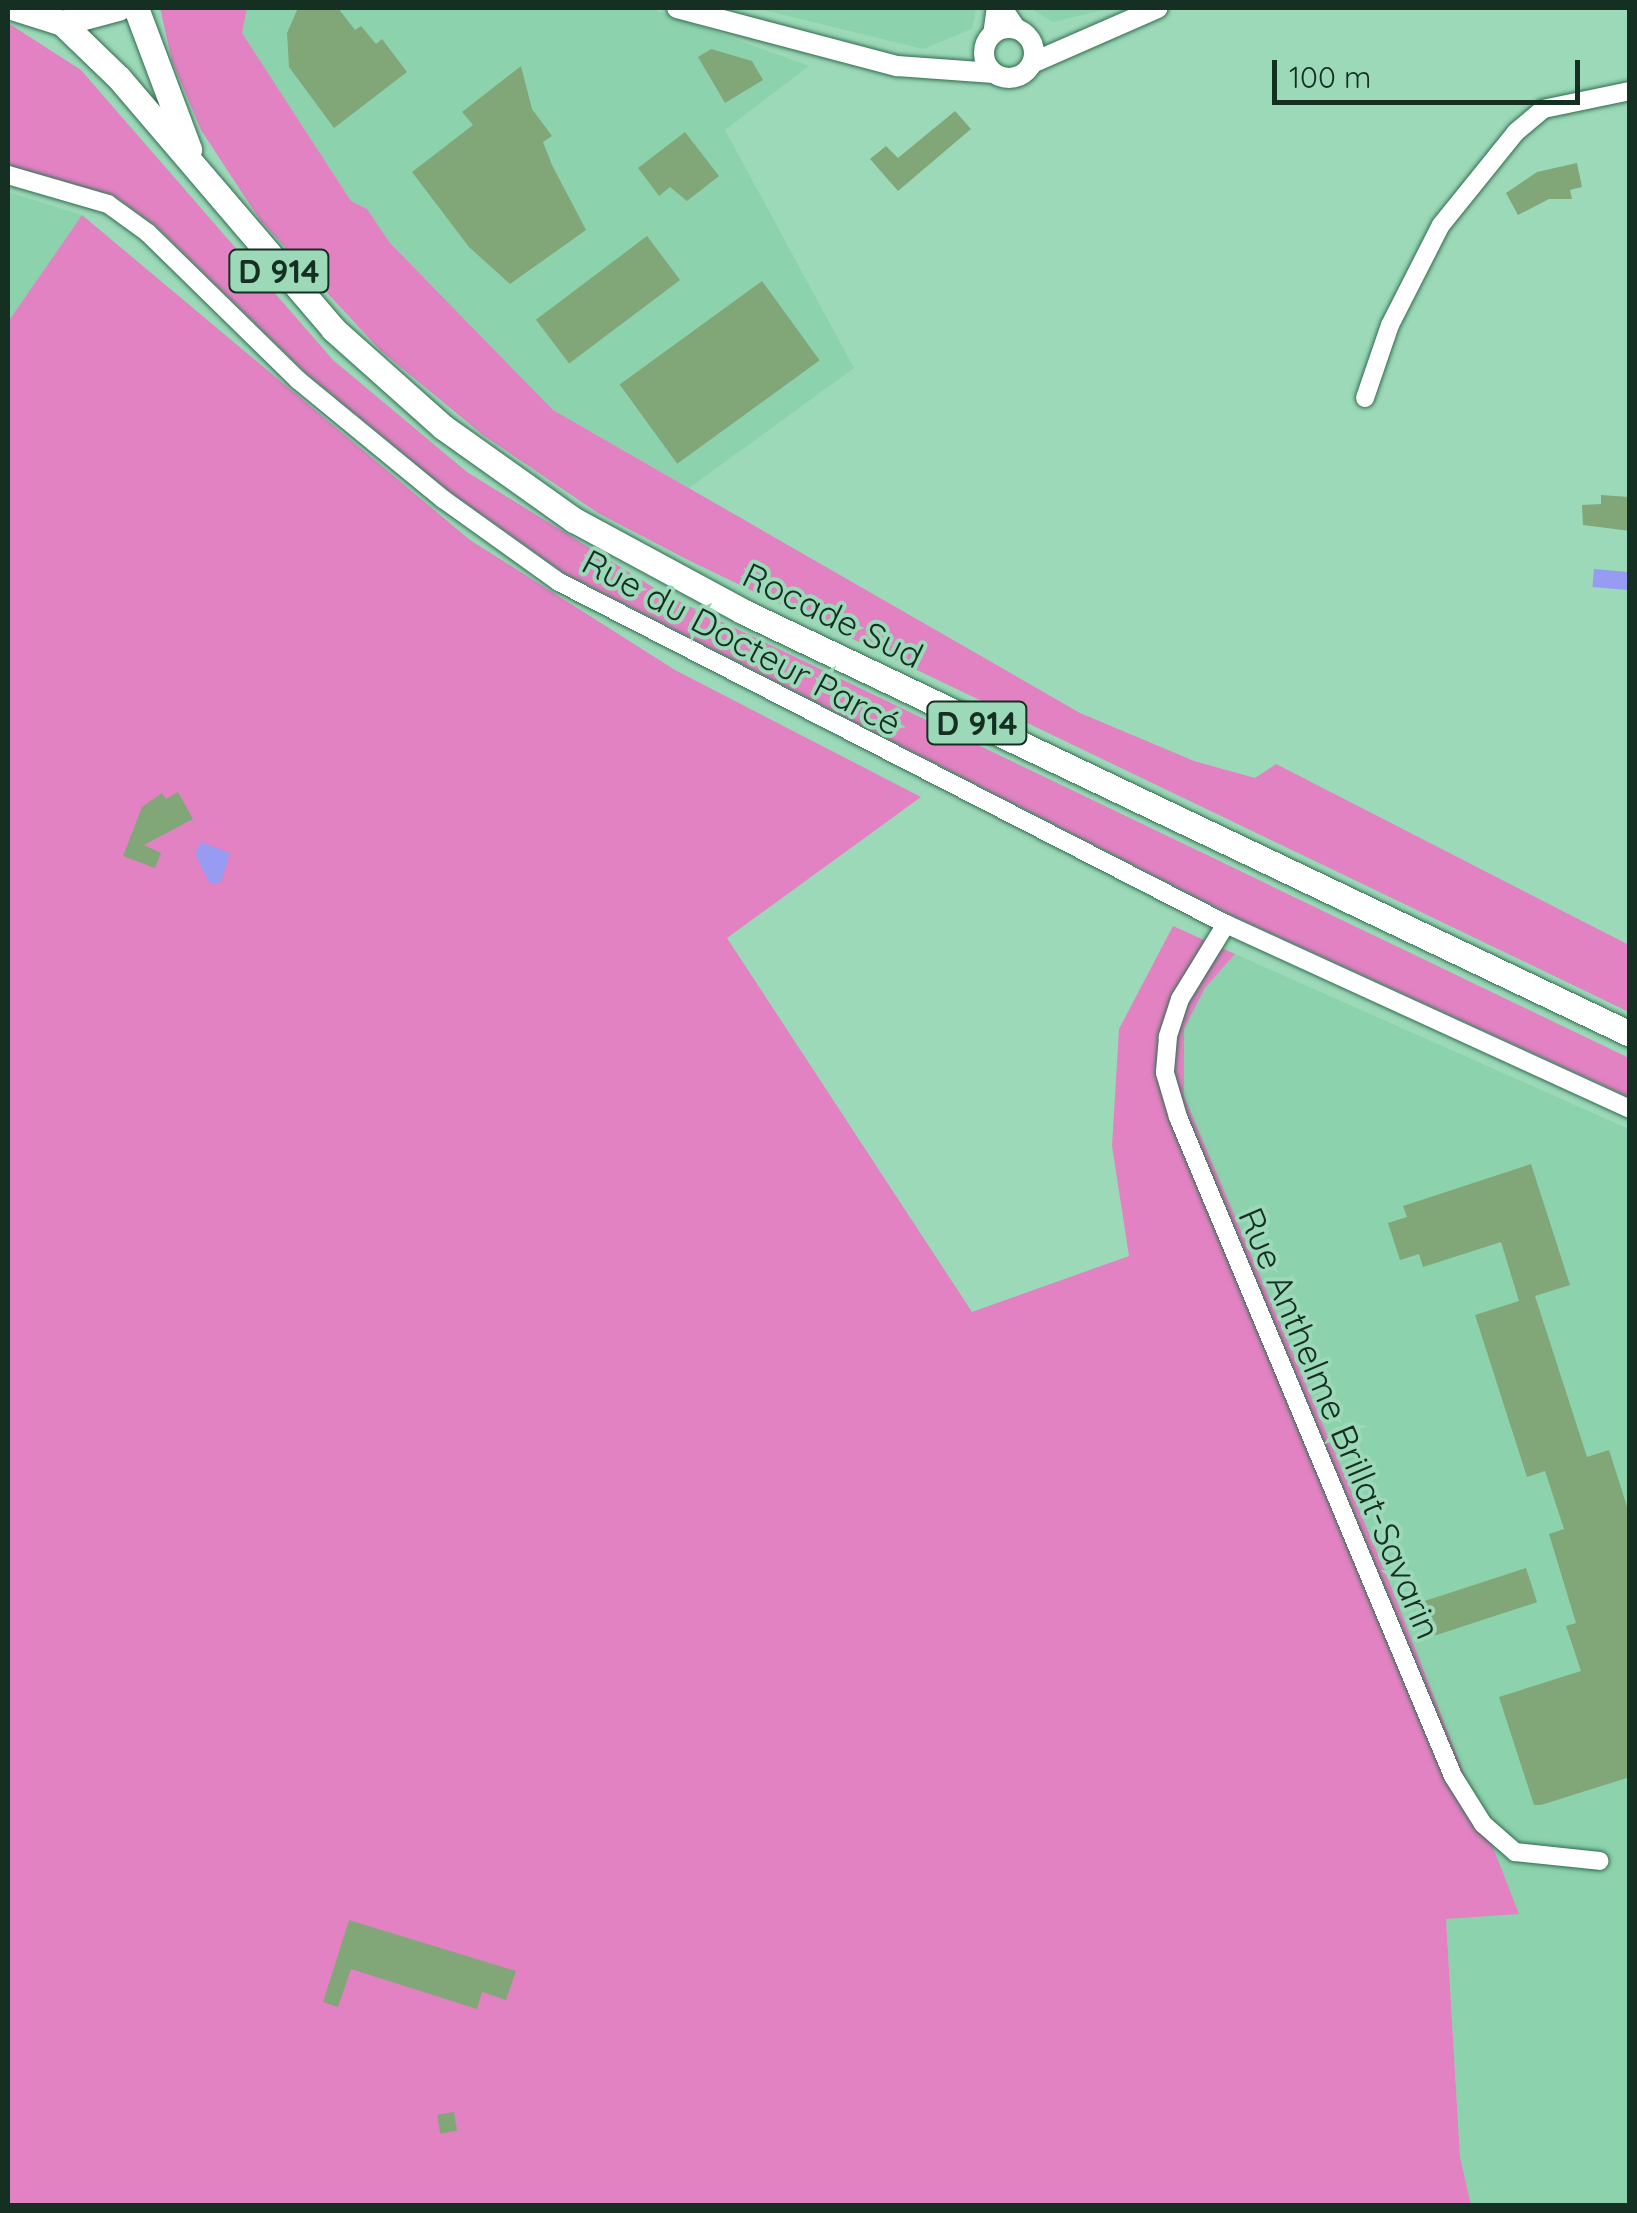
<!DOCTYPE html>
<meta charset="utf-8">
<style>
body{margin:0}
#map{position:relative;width:1637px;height:2213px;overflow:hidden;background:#9cd9b8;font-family:Quicksand,sans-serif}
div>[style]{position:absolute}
.built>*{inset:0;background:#8cd2ac}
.green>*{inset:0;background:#e282c3}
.water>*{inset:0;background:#979bf1;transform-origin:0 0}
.building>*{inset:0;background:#81a779;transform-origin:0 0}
.roads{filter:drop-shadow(0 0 2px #316c50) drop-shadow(0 0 2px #316c50)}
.minor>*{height:18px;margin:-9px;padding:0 9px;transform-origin:9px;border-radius:9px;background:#fff}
.tertiary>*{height:20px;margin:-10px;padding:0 10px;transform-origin:10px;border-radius:10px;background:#fff}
.tertiary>.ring{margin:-10px;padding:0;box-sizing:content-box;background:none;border:20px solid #fff;border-radius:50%}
.primary>*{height:25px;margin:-12.5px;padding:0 12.5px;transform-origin:12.5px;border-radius:12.5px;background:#fff}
span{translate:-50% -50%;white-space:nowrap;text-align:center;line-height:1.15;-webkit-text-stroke:8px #9cd9b8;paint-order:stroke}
.shield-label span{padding:2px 8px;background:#9cd9b8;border:2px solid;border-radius:8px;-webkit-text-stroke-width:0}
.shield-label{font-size:32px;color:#162f23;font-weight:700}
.street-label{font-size:35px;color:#162f23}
.frame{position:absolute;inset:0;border:10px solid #162f23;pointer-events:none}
.scale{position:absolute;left:1272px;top:60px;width:308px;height:45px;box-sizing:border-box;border:5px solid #162f23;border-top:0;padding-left:12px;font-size:30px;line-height:35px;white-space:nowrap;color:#162f23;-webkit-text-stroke:8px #9cd9b8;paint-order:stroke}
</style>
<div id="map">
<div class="built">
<i style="clip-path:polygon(247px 8px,649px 8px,809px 66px,725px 130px,854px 368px,689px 488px,553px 410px,390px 243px,367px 209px,351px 201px,242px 33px)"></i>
<i style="clip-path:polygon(756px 8px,976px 8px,972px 29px,923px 49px)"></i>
<i style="clip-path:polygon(1030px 8px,1111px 8px,1053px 22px)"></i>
<i style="clip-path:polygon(8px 192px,82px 215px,8px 322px)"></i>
<i style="clip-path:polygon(1235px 954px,1629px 1129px,1629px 2205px,1471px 2205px,1460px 2157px,1446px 1918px,1518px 1913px,1385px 1571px,1184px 1096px,1184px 1029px,1205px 988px)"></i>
</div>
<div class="green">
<i style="clip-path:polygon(160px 8px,247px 8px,242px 33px,351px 201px,367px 209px,390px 243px,553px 410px,1080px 713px,1194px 761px,1255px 778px,1276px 764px,1629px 945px,1629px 1012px,690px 561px,598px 513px,483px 435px,380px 350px,260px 220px,201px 130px,172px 61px)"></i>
<i style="clip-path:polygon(8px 23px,81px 70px,333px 360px,467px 472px,664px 594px,1629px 1058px,1629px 1097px,1231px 915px,564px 573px,449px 491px,305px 372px,155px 225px,113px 195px,8px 165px)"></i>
<i style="clip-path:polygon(82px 215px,470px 540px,675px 670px,921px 797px,727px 938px,972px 1312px,1129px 1256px,1112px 1146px,1119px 1029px,1173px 926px,1235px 954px,1205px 988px,1184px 1029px,1184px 1096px,1385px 1571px,1519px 1914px,1446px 1919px,1460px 2157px,1471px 2205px,8px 2206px,8px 322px)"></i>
</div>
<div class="water">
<i style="left:1594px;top:569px;width:35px;height:18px;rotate:5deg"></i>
<i style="clip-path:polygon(201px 842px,230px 853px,221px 882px,210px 884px,195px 854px)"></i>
</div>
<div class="building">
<i style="clip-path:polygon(298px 8px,338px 8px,355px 30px,361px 26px,376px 44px,382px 39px,407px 72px,334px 128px,289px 67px,287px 33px)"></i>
<i style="clip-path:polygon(711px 49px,752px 61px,763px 80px,725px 103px,698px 57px)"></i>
<i style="clip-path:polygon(521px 66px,532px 109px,552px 136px,543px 142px,552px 165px,586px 230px,510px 284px,469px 247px,412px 172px,473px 125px,462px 112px)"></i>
<i style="clip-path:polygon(955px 111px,971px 129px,898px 191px,870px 159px,886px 146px,898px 158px)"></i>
<i style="clip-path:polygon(685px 132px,719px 176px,687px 201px,670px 187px,659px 196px,638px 168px)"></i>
<i style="clip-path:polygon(1577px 163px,1582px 187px,1570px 190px,1572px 199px,1549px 199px,1518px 215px,1506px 193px,1537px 172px)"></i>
<i style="left:647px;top:236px;width:55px;height:139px;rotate:53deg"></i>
<i style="left:762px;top:281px;width:98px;height:176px;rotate:54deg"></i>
<i style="clip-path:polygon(1601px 495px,1630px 497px,1630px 531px,1583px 525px,1582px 505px,1601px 504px)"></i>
<i style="clip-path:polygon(178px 792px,193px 819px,144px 845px,161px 853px,155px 868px,123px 856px,142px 807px,162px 793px,166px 799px)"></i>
<i style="clip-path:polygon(1531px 1164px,1570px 1285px,1535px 1296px,1587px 1457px,1609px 1450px,1630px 1516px,1630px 1777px,1541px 1805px,1534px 1805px,1499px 1697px,1581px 1671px,1566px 1626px,1576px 1623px,1549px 1534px,1564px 1529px,1545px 1471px,1527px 1477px,1475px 1315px,1519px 1301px,1501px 1242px,1423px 1267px,1419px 1254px,1400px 1260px,1388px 1223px,1407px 1217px,1403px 1206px)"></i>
<i style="left:1526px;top:1568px;width:36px;height:109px;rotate:72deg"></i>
<i style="clip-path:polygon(349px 1920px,516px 1971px,506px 2000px,482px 1992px,477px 2009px,351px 1969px,338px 2007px,323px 2002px)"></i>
<i style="left:454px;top:2112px;width:19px;height:17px;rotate:81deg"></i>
</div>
<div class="roads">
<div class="minor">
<i style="left:1003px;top:8px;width:27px;rotate:56deg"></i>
<i style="left:992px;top:35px;width:27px;rotate:-82deg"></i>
<i style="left:8px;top:175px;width:104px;rotate:16.2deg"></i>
<i style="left:108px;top:204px;width:49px;rotate:35.9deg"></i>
<i style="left:148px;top:233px;width:210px;rotate:44.4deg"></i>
<i style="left:298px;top:380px;width:188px;rotate:39.4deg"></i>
<i style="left:443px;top:499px;width:143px;rotate:35.6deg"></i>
<i style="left:559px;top:582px;width:750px;rotate:27.15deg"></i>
<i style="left:1226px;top:924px;width:444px;rotate:24.6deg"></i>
<i style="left:1365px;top:398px;width:77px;rotate:-71.1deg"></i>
<i style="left:1390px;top:325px;width:112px;rotate:-63deg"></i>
<i style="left:1441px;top:225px;width:119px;rotate:-51.1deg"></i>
<i style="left:1516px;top:132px;width:35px;rotate:-40deg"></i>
<i style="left:1543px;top:109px;width:89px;rotate:-11.7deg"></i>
<i style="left:1226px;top:924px;width:88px;rotate:121.5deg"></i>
<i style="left:1180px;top:999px;width:40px;rotate:108deg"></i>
<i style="left:1168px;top:1037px;width:36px;rotate:95deg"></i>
<i style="left:1165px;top:1073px;width:46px;rotate:73.5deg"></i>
<i style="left:1178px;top:1117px;width:714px;rotate:67.35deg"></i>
<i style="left:1453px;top:1776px;width:57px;rotate:58deg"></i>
<i style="left:1483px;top:1824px;width:43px;rotate:41.2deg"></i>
<i style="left:1515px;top:1852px;width:85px;rotate:6deg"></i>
</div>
<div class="tertiary">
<i style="left:677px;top:8px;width:228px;rotate:14.8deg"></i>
<i style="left:897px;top:66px;width:97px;rotate:4.1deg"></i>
<i class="ring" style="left:984px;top:28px;width:30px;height:30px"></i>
<i style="left:1032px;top:63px;width:137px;rotate:-23.6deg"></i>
</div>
<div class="primary">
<i style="left:15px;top:8px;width:49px;rotate:17.7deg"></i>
<i style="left:62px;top:23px;width:58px;rotate:-15deg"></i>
<i style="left:136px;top:8px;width:151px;rotate:69.4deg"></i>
<i style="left:62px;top:23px;width:79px;rotate:44deg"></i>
<i style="left:119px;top:78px;width:330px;rotate:49.5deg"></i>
<i style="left:333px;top:329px;width:147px;rotate:41.7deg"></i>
<i style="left:443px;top:427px;width:161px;rotate:35.4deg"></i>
<i style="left:574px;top:520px;width:191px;rotate:28.4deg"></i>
<i style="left:742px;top:611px;width:984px;rotate:25.47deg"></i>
</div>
</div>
<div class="shield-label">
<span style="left:279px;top:271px">D 914</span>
<span style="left:977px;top:723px">D 914</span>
</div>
<div class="street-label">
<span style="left:833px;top:615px;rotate:26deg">Rocade Sud</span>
<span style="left:742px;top:642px;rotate:28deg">Rue du Docteur Parcé</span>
<span style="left:1340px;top:1423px;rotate:67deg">Rue Anthelme Brillat-Savarin</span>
</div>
<div class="frame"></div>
<div class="scale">100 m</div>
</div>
